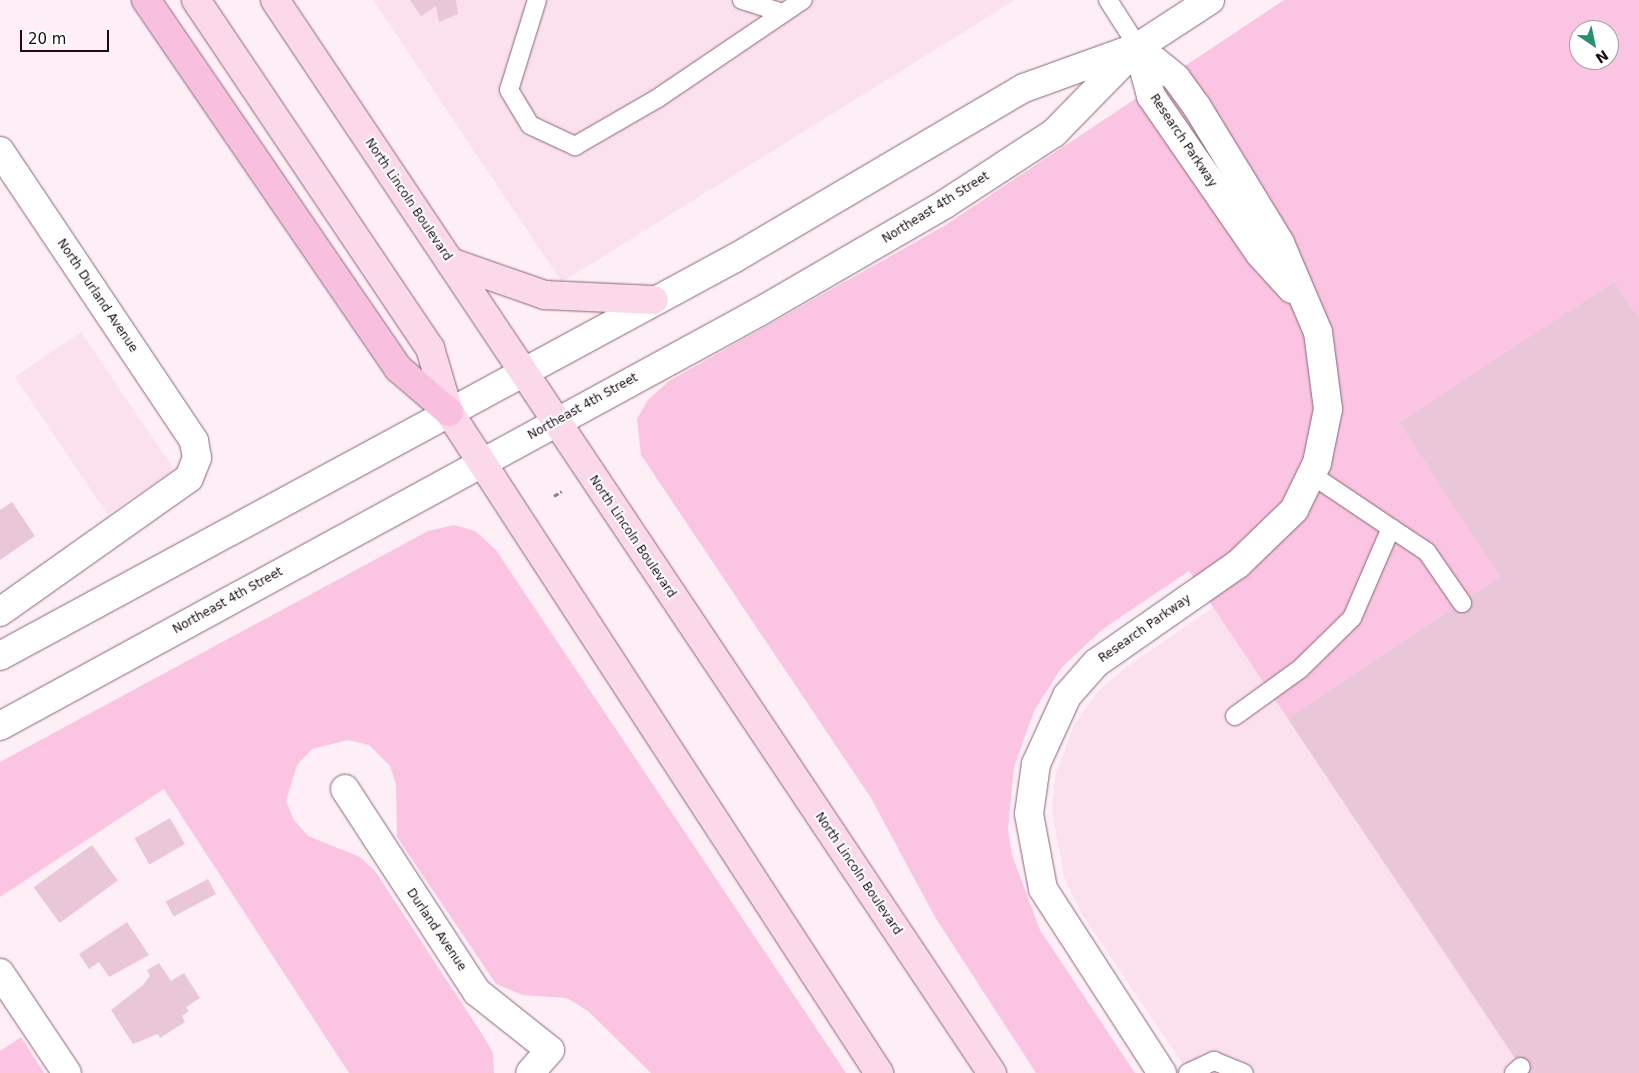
<!DOCTYPE html>
<style>
body{margin:0}
#map{position:relative;width:1639px;height:1073px;overflow:hidden;background:#feeff7;font-family:"DejaVu Sans",sans-serif}
div>[style]{position:absolute}
.built>*{inset:0;background:#fbe0ee;transform-origin:0 0}
.green>*{inset:0;background:#fbc4e2}
.building>*{inset:0;background:#e9c6d8;transform-origin:0 0}
.path>*{height:3px;margin-top:-1.5px;transform-origin:0;background:repeating-linear-gradient(90deg,#8b7e85 0 5px,transparent 0 7.5px)}
.roads{filter:drop-shadow(0 0 1px #866677) drop-shadow(0 0 1px #866677)}
.service>*{height:18px;margin:-9px;padding:0 9px;transform-origin:9px;border-radius:9px;background:#fff}
.minor>*{height:28px;margin:-14px;padding:0 14px;transform-origin:14px;border-radius:14px;background:#fff}
.secondary>*{height:28px;margin:-14px;padding:0 14px;transform-origin:14px;border-radius:14px;background:#fff}
.primary>*{height:28px;margin:-14px;padding:0 14px;transform-origin:14px;border-radius:14px;background:#fbd9eb}
.motorway>*{height:28px;margin:-14px;padding:0 14px;transform-origin:14px;border-radius:14px;background:#f8c0de}
span{translate:-50% -50%;white-space:nowrap;text-align:center;line-height:1.15;-webkit-text-stroke:4px #fff;paint-order:stroke}
.street-label{font-size:12px;color:#190d14}
.north{position:absolute;left:1569px;top:20px;width:50px;height:50px;box-sizing:border-box;background:#fff;border:1px solid #a39ea1;border-radius:50%;rotate:146deg;font-size:14px;font-weight:700;line-height:20px;text-align:center;color:#190d14}
.north::after{content:'';display:block;margin:auto;width:18px;height:22px;background:#2a906c;clip-path:polygon(50% 0,100% 100%,50% 72%,0 100%)}
.scale{position:absolute;left:20px;top:30px;width:89px;height:22px;box-sizing:border-box;border:2px solid #190d14;border-top:0;padding-left:6px;font-size:15px;line-height:18px;white-space:nowrap;color:#190d14;-webkit-text-stroke:4px #fff;paint-order:stroke}
</style>
<div id="map">
<div class="built">
<i style="clip-path:polygon(373px 0,1015px 0,562px 282px)"></i>
<i style="clip-path:polygon(1614px 281px,1639px 318px,1639px 1073px,1189px 1073px,1083px 916px,1064px 877px,1052px 810px,1055px 776px,1075px 723px,1099px 690px,1125px 668px,1214px 607px,1247px 656px,1500px 576px,1399px 423px)"></i>
<i style="left:81px;top:332px;width:166px;height:80px;rotate:56deg"></i>
</div>
<div class="green">
<i style="clip-path:polygon(evenodd,1284px 0,1639px 0,1639px 318px,1614px 281px,1399px 423px,1500px 577px,1288px 719px,1189px 571px,1103px 629px,1062px 667px,1034px 711px,1014px 767px,1008px 829px,1012px 855px,1040px 930px,1135px 1073px,1036px 1073px,935px 917px,871px 798px,641px 455px,637px 419px,648px 400px,669px 381px,944px 226px,1284px 0,1579px 30px,1609px 30px,1609px 60px,1579px 60px,1579px 30px)"></i>
<i style="clip-path:polygon(454px 525px,475px 531px,496px 550px,846px 1073px,651px 1073px,588px 1011px,567px 998px,523px 995px,496px 984px,397px 837px,396px 784px,390px 766px,369px 745px,348px 740px,312px 749px,297px 765px,286px 801px,294px 820px,308px 836px,360px 857px,375px 871px,484px 1037px,493px 1053px,494px 1073px,349px 1073px,164px 789px,0 897px,0 762px,428px 531px)"></i>
<i style="clip-path:polygon(21px 1037px,44px 1073px,0 1073px,0 1051px)"></i>
</div>
<div class="building">
<i style="clip-path:polygon(410px 0,456px 0,458px 14px,439px 22px,436px 6px,421px 16px)"></i>
<i style="clip-path:polygon(1614px 281px,1639px 318px,1639px 1073px,1525px 1073px,1288px 719px,1500px 577px,1399px 423px)"></i>
<i style="clip-path:polygon(12px 502px,35px 536px,0 560px,0 510px)"></i>
<i style="left:170px;top:818px;width:30px;height:41px;rotate:60deg"></i>
<i style="left:92px;top:845px;width:44px;height:72px;rotate:54deg"></i>
<i style="left:208px;top:879px;width:17px;height:48px;rotate:62deg"></i>
<i style="clip-path:polygon(127px 922px,149px 955px,109px 977px,99px 962px,89px 969px,79px 954px)"></i>
<i style="clip-path:polygon(159px 963px,171px 981px,184px 973px,200px 998px,186px 1007px,189px 1011px,182px 1016px,185px 1022px,160px 1038px,158px 1034px,133px 1044px,111px 1010px,143px 985px,150px 976px,147px 970px)"></i>
</div>
<div class="path">
<i style="left:554px;top:496px;width:9px;rotate:-32deg"></i>
</div>
<div class="roads">
<div class="service">
<i style="left:537px;top:0;width:94px;rotate:107.3deg"></i>
<i style="left:509px;top:90px;width:41px;rotate:59deg"></i>
<i style="left:530px;top:125px;width:50px;rotate:25deg"></i>
<i style="left:575px;top:146px;width:96px;rotate:-30deg"></i>
<i style="left:658px;top:98px;width:175px;rotate:-34.1deg"></i>
<i style="left:742px;top:0;width:43px;rotate:17.6deg"></i>
<i style="left:1108px;top:0;width:56px;rotate:57.4deg"></i>
<i style="left:1391px;top:528px;width:43px;rotate:33.7deg"></i>
<i style="left:1427px;top:552px;width:62px;rotate:55.5deg"></i>
<i style="left:1235px;top:716px;width:80px;rotate:-35.9deg"></i>
<i style="left:1300px;top:669px;width:73px;rotate:-44.4deg"></i>
<i style="left:1352px;top:618px;width:98px;rotate:-66.6deg"></i>
<i style="left:1391px;top:528px;width:95px;rotate:-146.1deg"></i>
<i style="left:1188px;top:1073px;width:29px;rotate:-25deg"></i>
<i style="left:1214px;top:1061px;width:32px;rotate:22deg"></i>
<i style="left:1514px;top:1073px;width:9px;rotate:-41deg"></i>
</div>
<div class="minor">
<i style="left:1138px;top:47px;width:49px;rotate:39.2deg"></i>
<i style="left:1176px;top:78px;width:36px;rotate:54deg"></i>
<i style="left:1197px;top:107px;width:159px;rotate:58.6deg"></i>
<i style="left:1280px;top:243px;width:97px;rotate:66.9deg"></i>
<i style="left:1318px;top:332px;width:78px;rotate:82.6deg"></i>
<i style="left:1328px;top:409px;width:55px;rotate:101.5deg"></i>
<i style="left:1317px;top:463px;width:52px;rotate:116.1deg"></i>
<i style="left:1294px;top:510px;width:78px;rotate:136deg"></i>
<i style="left:1238px;top:564px;width:173px;rotate:145.1deg"></i>
<i style="left:1096px;top:663px;width:44px;rotate:131.3deg"></i>
<i style="left:1067px;top:696px;width:75px;rotate:114.5deg"></i>
<i style="left:1036px;top:764px;width:50px;rotate:98deg"></i>
<i style="left:1029px;top:814px;width:76px;rotate:79.4deg"></i>
<i style="left:1043px;top:889px;width:219px;rotate:57.1deg"></i>
<i style="left:1138px;top:47px;width:51px;rotate:75.1deg"></i>
<i style="left:1151px;top:96px;width:192px;rotate:55.4deg"></i>
<i style="left:1260px;top:254px;width:47px;rotate:47.6deg"></i>
<i style="left:0;top:151px;width:349px;rotate:56.2deg"></i>
<i style="left:194px;top:441px;width:17px;rotate:80deg"></i>
<i style="left:197px;top:458px;width:22px;rotate:112deg"></i>
<i style="left:189px;top:478px;width:232px;rotate:144.7deg"></i>
<i style="left:345px;top:789px;width:242px;rotate:57deg"></i>
<i style="left:477px;top:992px;width:93px;rotate:38.5deg"></i>
<i style="left:550px;top:1050px;width:30px;rotate:131deg"></i>
<i style="left:0;top:973px;width:120px;rotate:56.2deg"></i>
</div>
<div class="secondary">
<i style="left:0;top:656px;width:836px;rotate:-28.44deg"></i>
<i style="left:735px;top:258px;width:335px;rotate:-30.5deg"></i>
<i style="left:1024px;top:88px;width:115px;rotate:-19.9deg"></i>
<i style="left:0;top:726px;width:865px;rotate:-28.61deg"></i>
<i style="left:759px;top:312px;width:215px;rotate:-30.1deg"></i>
<i style="left:945px;top:204px;width:130px;rotate:-33.1deg"></i>
<i style="left:1054px;top:133px;width:120px;rotate:-45.7deg"></i>
<i style="left:1138px;top:47px;width:86px;rotate:-33.1deg"></i>
</div>
<div class="primary">
<i style="left:196px;top:0;width:419px;rotate:56.1deg"></i>
<i style="left:430px;top:348px;width:67px;rotate:73.5deg"></i>
<i style="left:449px;top:412px;width:789px;rotate:56.95deg"></i>
<i style="left:275px;top:0;width:1291px;rotate:56.25deg"></i>
<i style="left:450px;top:262px;width:101px;rotate:19.2deg"></i>
<i style="left:545px;top:295px;width:109px;rotate:2.6deg"></i>
</div>
<div class="motorway">
<i style="left:146px;top:0;width:447px;rotate:55.6deg"></i>
<i style="left:399px;top:369px;width:66px;rotate:40.7deg"></i>
</div>
</div>
<div class="street-label">
<span style="left:1183px;top:141px;rotate:56deg">Research Parkway</span>
<span style="left:408px;top:200px;rotate:56deg">North Lincoln Boulevard</span>
<span style="left:936px;top:208px;rotate:-32deg">Northeast 4th Street</span>
<span style="left:97px;top:296px;rotate:56deg">North Durland Avenue</span>
<span style="left:583px;top:407px;rotate:-29deg">Northeast 4th Street</span>
<span style="left:632px;top:537px;rotate:56deg">North Lincoln Boulevard</span>
<span style="left:228px;top:601px;rotate:-29deg">Northeast 4th Street</span>
<span style="left:1145px;top:629px;rotate:-35deg">Research Parkway</span>
<span style="left:858px;top:874px;rotate:56deg">North Lincoln Boulevard</span>
<span style="left:436px;top:930px;rotate:56deg">Durland Avenue</span>
</div>
<div class="north">N</div>
<div class="scale">20 m</div>
</div>
